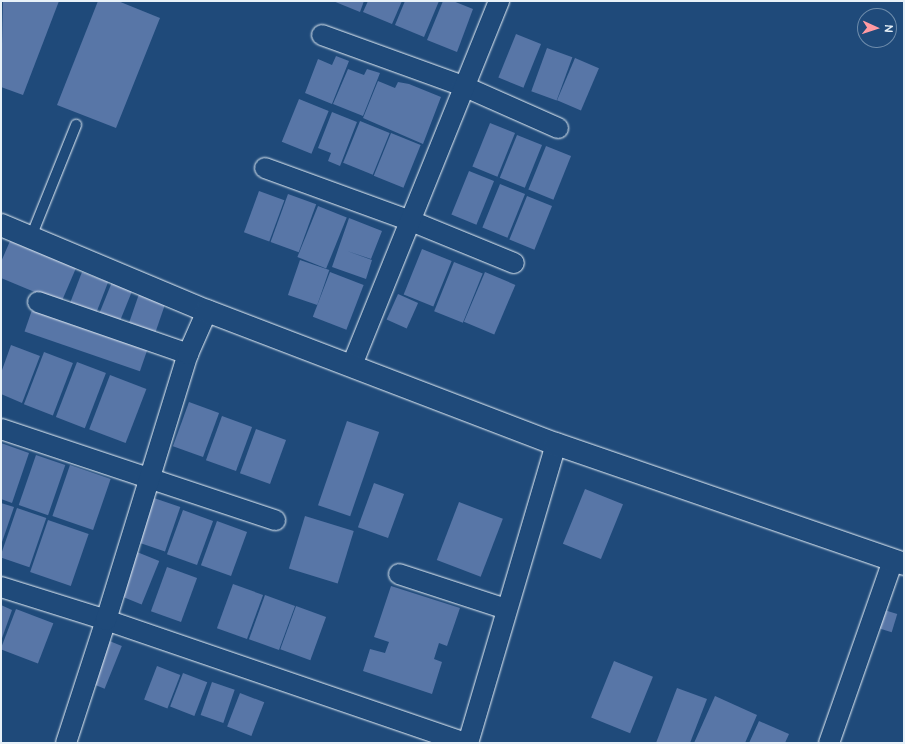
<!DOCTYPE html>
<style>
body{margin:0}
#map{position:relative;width:905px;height:744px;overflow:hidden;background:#1f4a7a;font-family:"Architects Daughter",sans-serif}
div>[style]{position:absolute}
.building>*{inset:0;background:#5876a7;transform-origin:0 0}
.roads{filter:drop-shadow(0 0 1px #e8f1f8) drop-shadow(0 0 1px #e8f1f8)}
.lane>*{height:10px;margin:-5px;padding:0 5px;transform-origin:5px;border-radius:5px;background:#1f4a7a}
.street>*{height:20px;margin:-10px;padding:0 10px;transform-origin:10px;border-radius:10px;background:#1f4a7a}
.secondary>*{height:22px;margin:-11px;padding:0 11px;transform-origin:11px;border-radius:11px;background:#1f4a7a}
span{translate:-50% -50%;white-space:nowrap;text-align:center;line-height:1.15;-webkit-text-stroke:3px #1f4a7a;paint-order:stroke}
.frame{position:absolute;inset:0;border:2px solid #e8f1f8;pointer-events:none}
.north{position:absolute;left:857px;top:8px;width:40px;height:40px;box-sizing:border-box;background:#1f4a7a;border:1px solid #6f8dac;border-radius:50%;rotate:93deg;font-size:11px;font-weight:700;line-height:16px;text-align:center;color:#e8f1f8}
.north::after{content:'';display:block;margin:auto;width:14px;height:18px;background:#ff9aa2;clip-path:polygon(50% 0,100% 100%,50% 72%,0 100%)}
</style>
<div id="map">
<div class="building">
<i style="clip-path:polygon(3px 1px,59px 1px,23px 95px,1px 87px)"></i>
<i style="clip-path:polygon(98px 1px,118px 1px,160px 18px,116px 128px,57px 105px)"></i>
<i style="clip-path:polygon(333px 1px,364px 1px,360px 12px)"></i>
<i style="clip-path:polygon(368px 1px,402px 1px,392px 24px,363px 12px)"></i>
<i style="clip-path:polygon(405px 1px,439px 1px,424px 37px,395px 25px)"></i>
<i style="clip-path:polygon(443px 1px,453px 1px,473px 9px,457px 52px,427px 40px)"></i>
<i style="left:516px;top:34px;width:27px;height:47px;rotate:22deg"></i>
<i style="left:547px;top:48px;width:27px;height:46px;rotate:20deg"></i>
<i style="clip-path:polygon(336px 56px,349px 61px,332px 104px,305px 93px,318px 59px,332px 65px)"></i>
<i style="left:575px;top:58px;width:26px;height:46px;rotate:23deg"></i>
<i style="clip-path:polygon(348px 69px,364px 75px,367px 69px,380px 73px,363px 116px,333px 104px)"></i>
<i style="clip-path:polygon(378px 81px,395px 88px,398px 82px,409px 84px,441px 97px,423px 144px,363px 118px)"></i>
<i style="left:299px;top:99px;width:32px;height:46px;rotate:22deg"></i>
<i style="clip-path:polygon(332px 112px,357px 122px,340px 166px,328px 161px,331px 153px,318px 148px)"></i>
<i style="left:360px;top:121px;width:32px;height:45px;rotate:22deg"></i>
<i style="left:490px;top:123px;width:27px;height:47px;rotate:22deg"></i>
<i style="left:391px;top:133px;width:32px;height:46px;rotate:22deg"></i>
<i style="left:517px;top:135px;width:27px;height:46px;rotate:22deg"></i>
<i style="left:546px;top:146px;width:27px;height:47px;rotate:22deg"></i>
<i style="left:469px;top:171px;width:27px;height:47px;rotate:22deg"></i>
<i style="left:500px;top:184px;width:27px;height:47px;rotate:22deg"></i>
<i style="left:259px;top:191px;width:27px;height:44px;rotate:20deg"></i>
<i style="left:288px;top:194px;width:30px;height:51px;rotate:20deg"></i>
<i style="left:527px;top:196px;width:27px;height:47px;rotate:22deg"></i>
<i style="left:318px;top:206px;width:31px;height:55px;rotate:22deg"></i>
<i style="clip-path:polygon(349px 218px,382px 231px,371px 259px,347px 251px,372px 260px,366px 279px,332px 267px)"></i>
<i style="clip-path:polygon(10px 241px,76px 268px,61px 303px,1px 278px,1px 262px)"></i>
<i style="left:422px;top:249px;width:32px;height:49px;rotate:22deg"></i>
<i style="left:300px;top:260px;width:31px;height:37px;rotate:19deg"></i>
<i style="left:454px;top:262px;width:31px;height:53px;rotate:22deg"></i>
<i style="left:82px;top:272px;width:28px;height:37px;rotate:21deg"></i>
<i style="left:330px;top:272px;width:36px;height:48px;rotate:21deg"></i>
<i style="left:485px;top:272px;width:33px;height:54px;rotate:23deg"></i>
<i style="left:112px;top:282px;width:22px;height:38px;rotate:22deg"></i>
<i style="left:139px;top:294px;width:28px;height:36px;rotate:19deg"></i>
<i style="left:398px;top:294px;width:22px;height:28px;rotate:24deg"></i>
<i style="left:33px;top:307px;width:122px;height:26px;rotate:19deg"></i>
<i style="clip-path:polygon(11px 345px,40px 356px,22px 403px,1px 394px,1px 373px)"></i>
<i style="left:44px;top:352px;width:31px;height:56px;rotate:21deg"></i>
<i style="left:77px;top:362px;width:31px;height:59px;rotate:21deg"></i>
<i style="left:110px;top:375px;width:39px;height:58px;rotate:21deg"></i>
<i style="left:189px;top:402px;width:32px;height:47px;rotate:20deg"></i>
<i style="left:222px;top:416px;width:32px;height:47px;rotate:20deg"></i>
<i style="left:347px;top:421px;width:34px;height:89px;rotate:19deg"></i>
<i style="left:256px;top:429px;width:32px;height:47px;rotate:20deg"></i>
<i style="clip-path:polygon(1px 443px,29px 453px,12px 503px,1px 499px)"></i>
<i style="left:36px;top:455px;width:31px;height:53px;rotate:19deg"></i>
<i style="left:70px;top:465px;width:43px;height:54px;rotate:19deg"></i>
<i style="left:374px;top:483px;width:32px;height:47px;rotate:20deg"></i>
<i style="left:585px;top:489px;width:41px;height:59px;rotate:22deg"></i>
<i style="left:151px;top:497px;width:31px;height:47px;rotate:19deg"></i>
<i style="left:459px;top:502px;width:47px;height:62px;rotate:21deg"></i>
<i style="clip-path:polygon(1px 503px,14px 507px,1px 545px)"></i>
<i style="left:17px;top:508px;width:31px;height:52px;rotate:19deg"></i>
<i style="left:183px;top:510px;width:32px;height:47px;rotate:20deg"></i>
<i style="left:305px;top:516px;width:51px;height:55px;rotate:17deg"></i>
<i style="left:48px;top:520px;width:43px;height:55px;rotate:19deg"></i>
<i style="left:217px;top:521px;width:32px;height:47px;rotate:20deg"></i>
<i style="left:137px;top:552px;width:24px;height:47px;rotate:22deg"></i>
<i style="left:167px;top:567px;width:32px;height:47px;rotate:20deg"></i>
<i style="left:233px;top:584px;width:32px;height:47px;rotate:20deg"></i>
<i style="clip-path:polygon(391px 586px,460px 608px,447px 646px,439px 643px,434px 659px,442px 662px,432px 694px,363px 671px,370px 649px,385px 653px,389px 642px,374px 637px)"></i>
<i style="left:265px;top:595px;width:32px;height:47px;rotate:20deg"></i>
<i style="clip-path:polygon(1px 605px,12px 610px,1px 641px)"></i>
<i style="left:296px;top:606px;width:32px;height:46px;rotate:20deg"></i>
<i style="left:16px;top:609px;width:40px;height:43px;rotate:21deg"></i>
<i style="left:881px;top:609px;width:17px;height:19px;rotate:17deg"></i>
<i style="left:107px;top:640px;width:16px;height:46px;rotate:22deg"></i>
<i style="left:614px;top:661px;width:42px;height:61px;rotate:22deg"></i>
<i style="left:157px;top:666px;width:25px;height:36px;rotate:21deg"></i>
<i style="left:183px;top:673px;width:26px;height:36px;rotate:21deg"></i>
<i style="left:212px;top:682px;width:24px;height:35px;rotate:19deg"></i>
<i style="clip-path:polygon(677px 688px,707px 699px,690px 743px,656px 743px)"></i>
<i style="left:240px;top:693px;width:26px;height:36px;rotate:21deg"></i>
<i style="clip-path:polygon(715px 696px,757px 715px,745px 743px,694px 743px)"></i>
<i style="clip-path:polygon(759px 721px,789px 734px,785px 743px,749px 743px)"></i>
</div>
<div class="roads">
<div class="lane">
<i style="left:31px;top:237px;width:121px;rotate:-68.1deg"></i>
</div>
<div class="street">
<i style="left:322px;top:35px;width:150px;rotate:19.9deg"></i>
<i style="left:463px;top:86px;width:104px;rotate:23.9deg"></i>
<i style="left:265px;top:168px;width:155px;rotate:20deg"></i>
<i style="left:411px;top:221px;width:111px;rotate:22.2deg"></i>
<i style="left:38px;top:302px;width:159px;rotate:19.1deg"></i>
<i style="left:352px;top:365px;width:393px;rotate:-68deg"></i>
<i style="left:1px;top:429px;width:289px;rotate:18.4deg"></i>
<i style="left:399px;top:574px;width:113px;rotate:18.1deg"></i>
<i style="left:1px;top:587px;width:110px;rotate:17.4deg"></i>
<i style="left:106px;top:620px;width:379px;rotate:18.9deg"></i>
<i style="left:66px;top:743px;width:129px;rotate:-72deg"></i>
<i style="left:106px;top:620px;width:278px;rotate:-72.9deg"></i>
<i style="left:188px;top:354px;width:47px;rotate:-66.2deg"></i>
<i style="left:468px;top:743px;width:312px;rotate:-73.6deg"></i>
<i style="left:829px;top:743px;width:194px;rotate:-70.7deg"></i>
</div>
<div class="secondary">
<i style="left:1px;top:225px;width:223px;rotate:22.7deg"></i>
<i style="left:207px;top:311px;width:373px;rotate:20.9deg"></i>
<i style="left:556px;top:444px;width:368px;rotate:19deg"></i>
</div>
</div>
<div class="frame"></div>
<div class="north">N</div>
</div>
